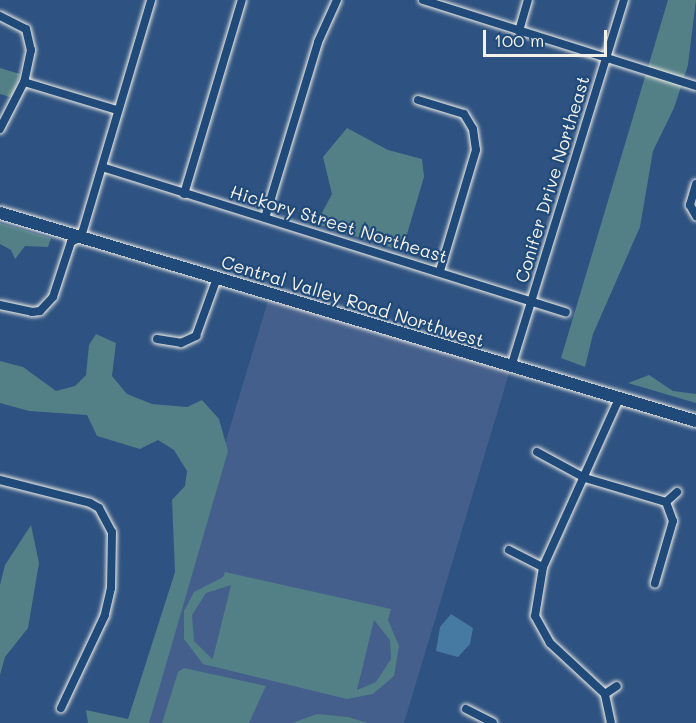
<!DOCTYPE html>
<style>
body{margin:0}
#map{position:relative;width:696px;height:723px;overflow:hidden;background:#2e5281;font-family:Mali,sans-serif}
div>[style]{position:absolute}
.built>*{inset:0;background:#445f8b}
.green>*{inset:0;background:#537f87}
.water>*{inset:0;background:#467aa3}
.roads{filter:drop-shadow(0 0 2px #f4f1e8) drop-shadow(0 0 2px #f4f1e8)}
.minor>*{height:8px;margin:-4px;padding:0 4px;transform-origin:4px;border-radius:4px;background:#1f4a7a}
.secondary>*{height:12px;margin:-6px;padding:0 6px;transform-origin:6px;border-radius:6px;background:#1f4a7a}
span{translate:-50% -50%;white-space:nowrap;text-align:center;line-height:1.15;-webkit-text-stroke:4.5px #1f4a7a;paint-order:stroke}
.street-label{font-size:18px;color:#f4f1e8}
.scale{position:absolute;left:483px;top:30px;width:124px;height:27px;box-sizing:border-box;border:3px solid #f4f1e8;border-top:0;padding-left:8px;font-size:18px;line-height:21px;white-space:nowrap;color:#f4f1e8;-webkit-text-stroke:4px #1f4a7a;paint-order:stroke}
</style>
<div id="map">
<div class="built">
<i style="clip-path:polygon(270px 294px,511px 367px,404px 723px,141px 723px)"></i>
</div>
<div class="green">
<i style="clip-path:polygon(668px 0,696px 0,688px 65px,674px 108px,653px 151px,640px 227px,593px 334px,585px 367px,561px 358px)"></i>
<i style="clip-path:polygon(0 68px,20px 74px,13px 98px,0 94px)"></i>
<i style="clip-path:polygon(347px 128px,388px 150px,422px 159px,424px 177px,402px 251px,316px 224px,332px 194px,323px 157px)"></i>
<i style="clip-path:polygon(0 223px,51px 238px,48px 247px,25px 246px,15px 259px,11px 250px,0 244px)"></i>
<i style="clip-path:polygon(96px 334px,116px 343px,112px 376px,127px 394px,152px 404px,187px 407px,202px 400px,219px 419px,228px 451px,149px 723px,88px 723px,86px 710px,128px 719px,175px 572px,172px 500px,185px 486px,187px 471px,174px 450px,158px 440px,140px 449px,97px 436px,87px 415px,29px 411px,0 403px,0 361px,23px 367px,56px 391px,75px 386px,86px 375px,89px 345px)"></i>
<i style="clip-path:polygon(649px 375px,673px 391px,696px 394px,696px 403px,628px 383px)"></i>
<i style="clip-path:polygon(31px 525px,39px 563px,28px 628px,5px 657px,0 675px,0 585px,5px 565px)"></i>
<i style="clip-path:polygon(evenodd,225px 572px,391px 609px,388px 620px,399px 646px,394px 676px,373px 694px,347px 699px,203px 664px,184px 639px,184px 611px,194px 592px,223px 577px,225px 572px,231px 585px,213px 658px,212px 659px,194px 641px,192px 615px,206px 593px,231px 585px,225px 572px,374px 620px,390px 640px,391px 659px,376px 682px,357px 690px,374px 620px)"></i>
<i style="clip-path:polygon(184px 668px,266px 686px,249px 723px,162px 723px,178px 672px)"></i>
<i style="clip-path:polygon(317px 714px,348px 717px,368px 723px,292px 723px)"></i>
</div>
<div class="water">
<i style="clip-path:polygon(451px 614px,473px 628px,470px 644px,458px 657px,436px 651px,440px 627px)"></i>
</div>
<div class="roads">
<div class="minor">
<i style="left:423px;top:0;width:286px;rotate:17.5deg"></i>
<i style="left:0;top:16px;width:29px;rotate:27deg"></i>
<i style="left:26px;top:29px;width:22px;rotate:77deg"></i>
<i style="left:31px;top:50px;width:33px;rotate:102deg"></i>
<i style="left:24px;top:82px;width:53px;rotate:117.1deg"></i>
<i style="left:519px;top:31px;width:32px;rotate:-74deg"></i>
<i style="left:24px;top:82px;width:97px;rotate:16.8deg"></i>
<i style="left:418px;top:100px;width:48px;rotate:16.9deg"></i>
<i style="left:464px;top:114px;width:17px;rotate:59deg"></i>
<i style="left:473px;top:129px;width:21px;rotate:82deg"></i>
<i style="left:476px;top:150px;width:126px;rotate:106.6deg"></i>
<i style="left:102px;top:167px;width:486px;rotate:17.4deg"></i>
<i style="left:696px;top:184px;width:22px;rotate:106deg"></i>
<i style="left:690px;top:205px;width:13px;rotate:61deg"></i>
<i style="left:184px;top:194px;width:202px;rotate:-73.4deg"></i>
<i style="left:265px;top:218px;width:184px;rotate:-73.2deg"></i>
<i style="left:318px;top:42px;width:46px;rotate:-65.7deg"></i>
<i style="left:0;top:305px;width:33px;rotate:12deg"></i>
<i style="left:32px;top:312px;width:8px;rotate:-7deg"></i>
<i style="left:40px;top:311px;width:19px;rotate:-47deg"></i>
<i style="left:53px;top:297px;width:58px;rotate:-71.9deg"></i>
<i style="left:71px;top:242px;width:11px;rotate:-27deg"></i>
<i style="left:81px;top:237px;width:247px;rotate:-73.5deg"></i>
<i style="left:157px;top:339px;width:24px;rotate:9deg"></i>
<i style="left:181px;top:343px;width:17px;rotate:-25deg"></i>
<i style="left:196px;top:336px;width:62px;rotate:-70.1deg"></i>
<i style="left:511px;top:367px;width:384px;rotate:-72.9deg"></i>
<i style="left:537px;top:452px;width:55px;rotate:28.4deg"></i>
<i style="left:585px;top:478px;width:84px;rotate:16.5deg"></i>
<i style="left:666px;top:502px;width:20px;rotate:70deg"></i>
<i style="left:673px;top:521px;width:65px;rotate:106.2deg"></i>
<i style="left:0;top:480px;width:93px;rotate:14.3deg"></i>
<i style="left:90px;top:503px;width:10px;rotate:29deg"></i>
<i style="left:99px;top:508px;width:27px;rotate:62deg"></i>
<i style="left:112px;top:532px;width:56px;rotate:91deg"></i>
<i style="left:111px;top:588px;width:28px;rotate:103deg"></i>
<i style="left:105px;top:615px;width:103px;rotate:115.3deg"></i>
<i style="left:666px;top:502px;width:15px;rotate:-42deg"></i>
<i style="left:509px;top:550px;width:38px;rotate:27deg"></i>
<i style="left:605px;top:694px;width:14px;rotate:-34deg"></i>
<i style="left:466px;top:709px;width:30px;rotate:27deg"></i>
<i style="left:611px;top:723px;width:30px;rotate:-102deg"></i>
<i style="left:605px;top:694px;width:75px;rotate:-137.2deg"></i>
<i style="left:550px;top:643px;width:31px;rotate:-119deg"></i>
<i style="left:535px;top:616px;width:50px;rotate:-80.7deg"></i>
<i style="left:543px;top:567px;width:184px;rotate:-65.7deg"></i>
</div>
<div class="secondary">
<i style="left:0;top:213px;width:726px;rotate:16.64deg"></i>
</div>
</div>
<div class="street-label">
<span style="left:552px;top:179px;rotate:-73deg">Conifer Drive Northeast</span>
<span style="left:339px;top:224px;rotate:17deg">Hickory Street Northeast</span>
<span style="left:353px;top:301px;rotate:17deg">Central Valley Road Northwest</span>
</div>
<div class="scale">100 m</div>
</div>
